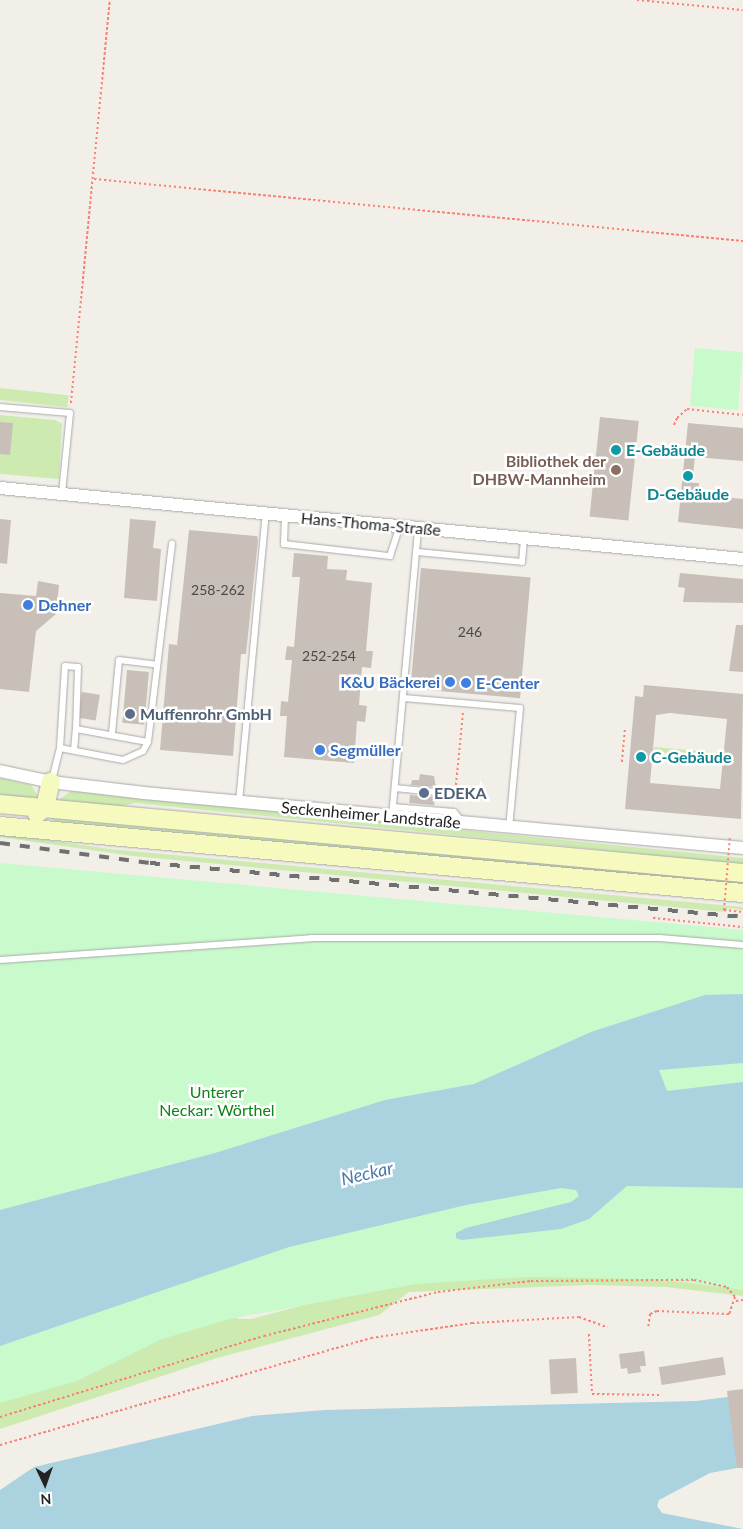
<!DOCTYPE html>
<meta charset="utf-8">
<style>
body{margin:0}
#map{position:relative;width:743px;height:1529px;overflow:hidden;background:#f2efe9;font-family:Lato,sans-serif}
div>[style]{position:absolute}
.grass>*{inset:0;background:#cdebb0;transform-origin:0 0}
.park>*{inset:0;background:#c8facc;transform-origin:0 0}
.water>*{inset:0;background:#aad3df}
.building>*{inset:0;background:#c7bfb8;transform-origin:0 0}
.path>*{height:2px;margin-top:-1px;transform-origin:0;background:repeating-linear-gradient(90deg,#fa8072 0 2.5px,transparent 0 5px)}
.roads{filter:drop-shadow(0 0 1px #a9a9a9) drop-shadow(0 0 1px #a9a9a9)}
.service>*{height:6px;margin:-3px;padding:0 3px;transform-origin:3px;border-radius:3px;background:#fff}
.minor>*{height:12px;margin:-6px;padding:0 6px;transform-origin:6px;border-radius:6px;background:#fff}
.secondary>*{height:18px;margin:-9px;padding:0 9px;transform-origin:9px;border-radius:9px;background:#f7fabf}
.rail>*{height:4px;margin-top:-2px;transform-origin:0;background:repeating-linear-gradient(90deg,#707070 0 10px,transparent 0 20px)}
.path-bridge>*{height:2px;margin-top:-1px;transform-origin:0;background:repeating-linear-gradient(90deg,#fa8072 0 2.5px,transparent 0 5px)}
.dots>*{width:14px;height:14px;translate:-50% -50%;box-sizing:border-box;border:2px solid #fff;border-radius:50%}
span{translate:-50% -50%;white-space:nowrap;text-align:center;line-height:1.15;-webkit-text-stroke:5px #fff;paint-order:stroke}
.number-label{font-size:14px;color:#4b4948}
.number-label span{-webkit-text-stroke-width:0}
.culture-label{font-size:16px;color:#0d838f;font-weight:700}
.left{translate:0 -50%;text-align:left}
.education-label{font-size:16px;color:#785e54;font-weight:700}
.right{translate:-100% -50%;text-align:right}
.street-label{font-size:16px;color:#222}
.shop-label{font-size:16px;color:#366cbe;font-weight:700}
.service-label{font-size:16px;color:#4e5e75;font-weight:700}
.park-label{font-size:16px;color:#0c8416}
.water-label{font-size:18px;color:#4a7aab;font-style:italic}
.north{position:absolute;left:20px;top:1459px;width:50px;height:50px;-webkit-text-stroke:4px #fff;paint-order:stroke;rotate:177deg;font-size:14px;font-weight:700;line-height:20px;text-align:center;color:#222}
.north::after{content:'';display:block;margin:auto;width:18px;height:22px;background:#222;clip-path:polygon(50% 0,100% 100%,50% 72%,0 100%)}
</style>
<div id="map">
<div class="grass">
<i style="left:0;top:388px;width:69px;height:12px;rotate:6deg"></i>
<i style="clip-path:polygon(0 415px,55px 420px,62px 424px,59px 479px,0 474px)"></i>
<i style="clip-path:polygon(654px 747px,723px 753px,723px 757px,653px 752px)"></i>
<i style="clip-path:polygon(0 778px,31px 785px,40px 799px,0 798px)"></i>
<i style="clip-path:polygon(71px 791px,743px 858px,743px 864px,135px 803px,116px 807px,57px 801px)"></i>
<i style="clip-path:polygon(48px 816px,743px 880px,743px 885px,56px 823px)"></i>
<i style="clip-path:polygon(0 833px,109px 849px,743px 907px,743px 910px,727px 908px,726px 912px,133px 856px,0 837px)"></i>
<i style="clip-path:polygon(743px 1188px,743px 1296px,665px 1287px,588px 1285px,409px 1292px,379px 1315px,217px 1358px,0 1429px,0 1346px,232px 1309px,238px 1319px,251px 1319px)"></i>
</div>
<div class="park">
<i style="left:695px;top:348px;width:48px;height:58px;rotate:5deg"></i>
<i style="clip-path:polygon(0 863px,743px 930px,743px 1290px,655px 1279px,527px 1277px,416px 1284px,230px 1319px,162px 1339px,77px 1381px,0 1403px)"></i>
</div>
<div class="water">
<i style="clip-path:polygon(743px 994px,743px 1063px,659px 1070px,667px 1091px,743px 1082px,743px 1188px,627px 1186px,589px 1219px,561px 1229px,462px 1240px,456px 1238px,456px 1233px,466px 1228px,571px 1202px,579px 1196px,576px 1190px,561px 1188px,466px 1205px,289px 1247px,0 1346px,0 1210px,215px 1153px,385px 1100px,474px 1084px,591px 1032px,705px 995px)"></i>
<i style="clip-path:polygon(743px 1395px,743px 1467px,710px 1473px,659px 1500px,657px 1506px,662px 1513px,743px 1529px,0 1529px,0 1490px,34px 1467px,252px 1416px,325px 1410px,696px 1401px)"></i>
</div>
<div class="building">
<i style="left:600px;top:417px;width:39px;height:100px;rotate:6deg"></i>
<i style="clip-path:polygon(0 422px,13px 423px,10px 455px,0 454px)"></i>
<i style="clip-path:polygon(688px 423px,743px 428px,743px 461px,695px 457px,692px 483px,699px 483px,698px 495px,743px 499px,743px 529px,678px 522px)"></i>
<i style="clip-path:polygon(0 519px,11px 520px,7px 564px,0 563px)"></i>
<i style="clip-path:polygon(130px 519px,156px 521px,153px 548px,161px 549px,157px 601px,124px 598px)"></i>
<i style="clip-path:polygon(189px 530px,257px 536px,258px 540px,246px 654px,241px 654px,233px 756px,160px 750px,169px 644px,177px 645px)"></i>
<i style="clip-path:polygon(294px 553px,328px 556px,327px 569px,347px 570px,346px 580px,372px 583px,366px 651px,373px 651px,371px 668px,362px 667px,359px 705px,367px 706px,365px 722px,357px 721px,354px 763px,284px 757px,287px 716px,280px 716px,281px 701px,288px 702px,292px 660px,285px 660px,287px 646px,294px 647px,300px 577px,292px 577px)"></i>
<i style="left:421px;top:568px;width:110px;height:121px;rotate:5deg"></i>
<i style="clip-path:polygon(680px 573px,743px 579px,743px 603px,683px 602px,685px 588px,678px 587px)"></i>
<i style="clip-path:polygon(38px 581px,59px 585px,56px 614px,36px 631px,29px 692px,0 689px,0 593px,36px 596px)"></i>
<i style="clip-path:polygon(736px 625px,743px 625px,743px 672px,729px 671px)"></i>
<i style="left:127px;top:670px;width:22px;height:53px;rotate:5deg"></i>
<i style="clip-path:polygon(evenodd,644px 685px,743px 694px,741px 819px,625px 809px,635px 696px,643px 697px,644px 685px,670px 713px,727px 719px,720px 789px,650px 783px,656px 715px,670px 713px)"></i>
<i style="left:82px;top:692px;width:18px;height:26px;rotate:9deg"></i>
<i style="clip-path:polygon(420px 774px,434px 776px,436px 787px,411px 785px,412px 780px,419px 780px)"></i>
<i style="left:410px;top:795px;width:25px;height:8px;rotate:5deg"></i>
<i style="clip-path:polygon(644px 1351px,646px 1366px,640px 1366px,641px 1372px,628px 1374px,627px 1368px,621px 1369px,619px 1354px)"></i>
<i style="left:723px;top:1357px;width:18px;height:65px;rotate:81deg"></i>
<i style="left:576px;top:1358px;width:35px;height:27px;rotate:87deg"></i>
<i style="clip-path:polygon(743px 1389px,743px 1468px,737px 1468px,727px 1391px)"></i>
</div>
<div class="path">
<i style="left:637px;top:0;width:106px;rotate:5.4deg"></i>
<i style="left:94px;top:179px;width:652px;rotate:5.46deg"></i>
<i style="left:71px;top:403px;width:405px;rotate:-84.5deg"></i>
<i style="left:674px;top:425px;width:8px;rotate:-67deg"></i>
<i style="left:677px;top:418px;width:13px;rotate:-42deg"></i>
<i style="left:687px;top:409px;width:56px;rotate:6.1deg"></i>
<i style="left:622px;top:762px;width:33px;rotate:-85deg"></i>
<i style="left:456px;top:785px;width:73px;rotate:-84.5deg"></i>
<i style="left:724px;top:910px;width:19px;rotate:6deg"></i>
<i style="left:653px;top:918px;width:90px;rotate:5.7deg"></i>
<i style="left:736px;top:1301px;width:7px;rotate:-8deg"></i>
<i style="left:589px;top:1334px;width:60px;rotate:87.1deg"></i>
<i style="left:592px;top:1394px;width:67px;rotate:0.9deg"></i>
<i style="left:0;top:1417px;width:276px;rotate:-17.1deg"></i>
<i style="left:264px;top:1336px;width:179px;rotate:-14.2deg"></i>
<i style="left:438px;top:1292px;width:94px;rotate:-6.7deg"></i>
<i style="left:531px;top:1281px;width:163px;rotate:-0.4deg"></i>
<i style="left:694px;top:1280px;width:34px;rotate:12deg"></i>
<i style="left:727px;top:1287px;width:13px;rotate:51deg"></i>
<i style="left:735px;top:1297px;width:18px;rotate:109deg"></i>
<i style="left:729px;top:1314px;width:72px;rotate:-177.6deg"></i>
<i style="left:657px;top:1311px;width:8px;rotate:157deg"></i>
<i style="left:650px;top:1314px;width:14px;rotate:98deg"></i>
<i style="left:0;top:1445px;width:386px;rotate:-16.1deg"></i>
<i style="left:371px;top:1338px;width:102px;rotate:-8.4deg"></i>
<i style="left:472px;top:1323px;width:107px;rotate:-3.2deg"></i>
<i style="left:579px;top:1317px;width:30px;rotate:20deg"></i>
</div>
<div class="roads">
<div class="service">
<i style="left:0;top:407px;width:70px;rotate:4.9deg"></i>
<i style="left:70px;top:413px;width:80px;rotate:95.7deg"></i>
<i style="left:285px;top:515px;width:29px;rotate:92deg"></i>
<i style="left:284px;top:544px;width:107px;rotate:6.5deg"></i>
<i style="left:390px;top:556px;width:32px;rotate:-72deg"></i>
<i style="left:417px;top:552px;width:105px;rotate:5.4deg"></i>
<i style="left:522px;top:562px;width:24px;rotate:-85deg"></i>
<i style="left:404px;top:698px;width:116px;rotate:4.9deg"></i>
<i style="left:520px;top:708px;width:121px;rotate:95.2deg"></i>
<i style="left:112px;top:733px;width:73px;rotate:-84.5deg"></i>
<i style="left:119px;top:660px;width:38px;rotate:7deg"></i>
<i style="left:60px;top:748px;width:64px;rotate:10.8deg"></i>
<i style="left:123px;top:760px;width:22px;rotate:-24deg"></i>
<i style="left:143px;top:751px;width:10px;rotate:-61deg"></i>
<i style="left:148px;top:742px;width:200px;rotate:-83.1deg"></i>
<i style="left:74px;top:750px;width:21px;rotate:-85deg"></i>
<i style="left:76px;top:729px;width:73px;rotate:10.2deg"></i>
<i style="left:52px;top:780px;width:33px;rotate:-76deg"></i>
<i style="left:60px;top:748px;width:82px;rotate:-86.5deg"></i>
<i style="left:65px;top:666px;width:13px;rotate:4deg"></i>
<i style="left:78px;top:667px;width:62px;rotate:91.8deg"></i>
<i style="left:395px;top:788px;width:60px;rotate:5.7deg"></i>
<i style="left:239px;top:802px;width:290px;rotate:-84.7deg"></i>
<i style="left:393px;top:807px;width:61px;rotate:4.7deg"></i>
<i style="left:454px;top:812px;width:13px;rotate:51deg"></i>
<i style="left:392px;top:816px;width:289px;rotate:-84.8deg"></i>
<i style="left:0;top:960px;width:312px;rotate:-4deg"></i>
<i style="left:311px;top:938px;width:349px"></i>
<i style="left:660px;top:938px;width:83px;rotate:4.8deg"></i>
</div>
<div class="minor">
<i style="left:0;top:488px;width:746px;rotate:5.46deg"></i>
<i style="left:0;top:771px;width:52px;rotate:12.2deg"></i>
<i style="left:51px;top:782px;width:94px;rotate:6.7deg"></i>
<i style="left:144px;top:793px;width:602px;rotate:5.25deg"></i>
</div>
<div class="secondary">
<i style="left:0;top:804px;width:746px;rotate:5.31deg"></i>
<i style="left:37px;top:814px;width:11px;rotate:-41deg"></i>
<i style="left:45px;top:807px;width:26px;rotate:-77deg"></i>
<i style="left:0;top:826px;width:746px;rotate:5.15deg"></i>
</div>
</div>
<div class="rail">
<i style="left:0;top:843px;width:151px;rotate:7.6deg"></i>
<i style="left:150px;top:863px;width:595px;rotate:5.2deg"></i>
</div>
<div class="path-bridge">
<i style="left:724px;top:910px;width:74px;rotate:-85.4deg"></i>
</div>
<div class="dots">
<i style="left:616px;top:450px;background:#0f9aa8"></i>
<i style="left:616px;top:470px;background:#8d6e63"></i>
<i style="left:688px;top:476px;background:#0f9aa8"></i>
<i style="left:28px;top:605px;background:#3f7fe0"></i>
<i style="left:450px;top:682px;background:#3f7fe0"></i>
<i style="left:466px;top:683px;background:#3f7fe0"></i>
<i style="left:130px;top:714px;background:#5c6f8a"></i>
<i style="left:320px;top:750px;background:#3f7fe0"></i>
<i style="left:641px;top:757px;background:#0f9aa8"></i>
<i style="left:424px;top:793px;background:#5c6f8a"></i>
</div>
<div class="number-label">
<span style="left:218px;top:590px">258-262</span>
<span style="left:470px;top:632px">246</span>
<span style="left:329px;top:656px">252-254</span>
</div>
<div class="culture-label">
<span class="left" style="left:626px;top:450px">E-Gebäude</span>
<span style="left:688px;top:494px">D-Gebäude</span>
<span class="left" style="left:651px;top:757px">C-Gebäude</span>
</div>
<div class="education-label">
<span class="right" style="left:606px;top:470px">Bibliothek der<br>DHBW-Mannheim</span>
</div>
<div class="street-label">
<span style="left:371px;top:524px;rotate:5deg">Hans-Thoma-Straße</span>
<span style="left:371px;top:815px;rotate:5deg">Seckenheimer Landstraße</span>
</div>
<div class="shop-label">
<span class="left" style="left:38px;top:605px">Dehner</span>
<span class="right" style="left:440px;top:682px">K&amp;U Bäckerei</span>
<span class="left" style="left:476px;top:683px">E-Center</span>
<span class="left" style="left:330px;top:750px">Segmüller</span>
</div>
<div class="service-label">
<span class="left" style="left:140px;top:714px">Muffenrohr GmbH</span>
<span class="left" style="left:434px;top:793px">EDEKA</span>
</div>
<div class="park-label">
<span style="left:217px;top:1101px">Unterer<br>Neckar: Wörthel</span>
</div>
<div class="water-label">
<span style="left:367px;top:1173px;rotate:-13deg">Neckar</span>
</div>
<div class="north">N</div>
</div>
